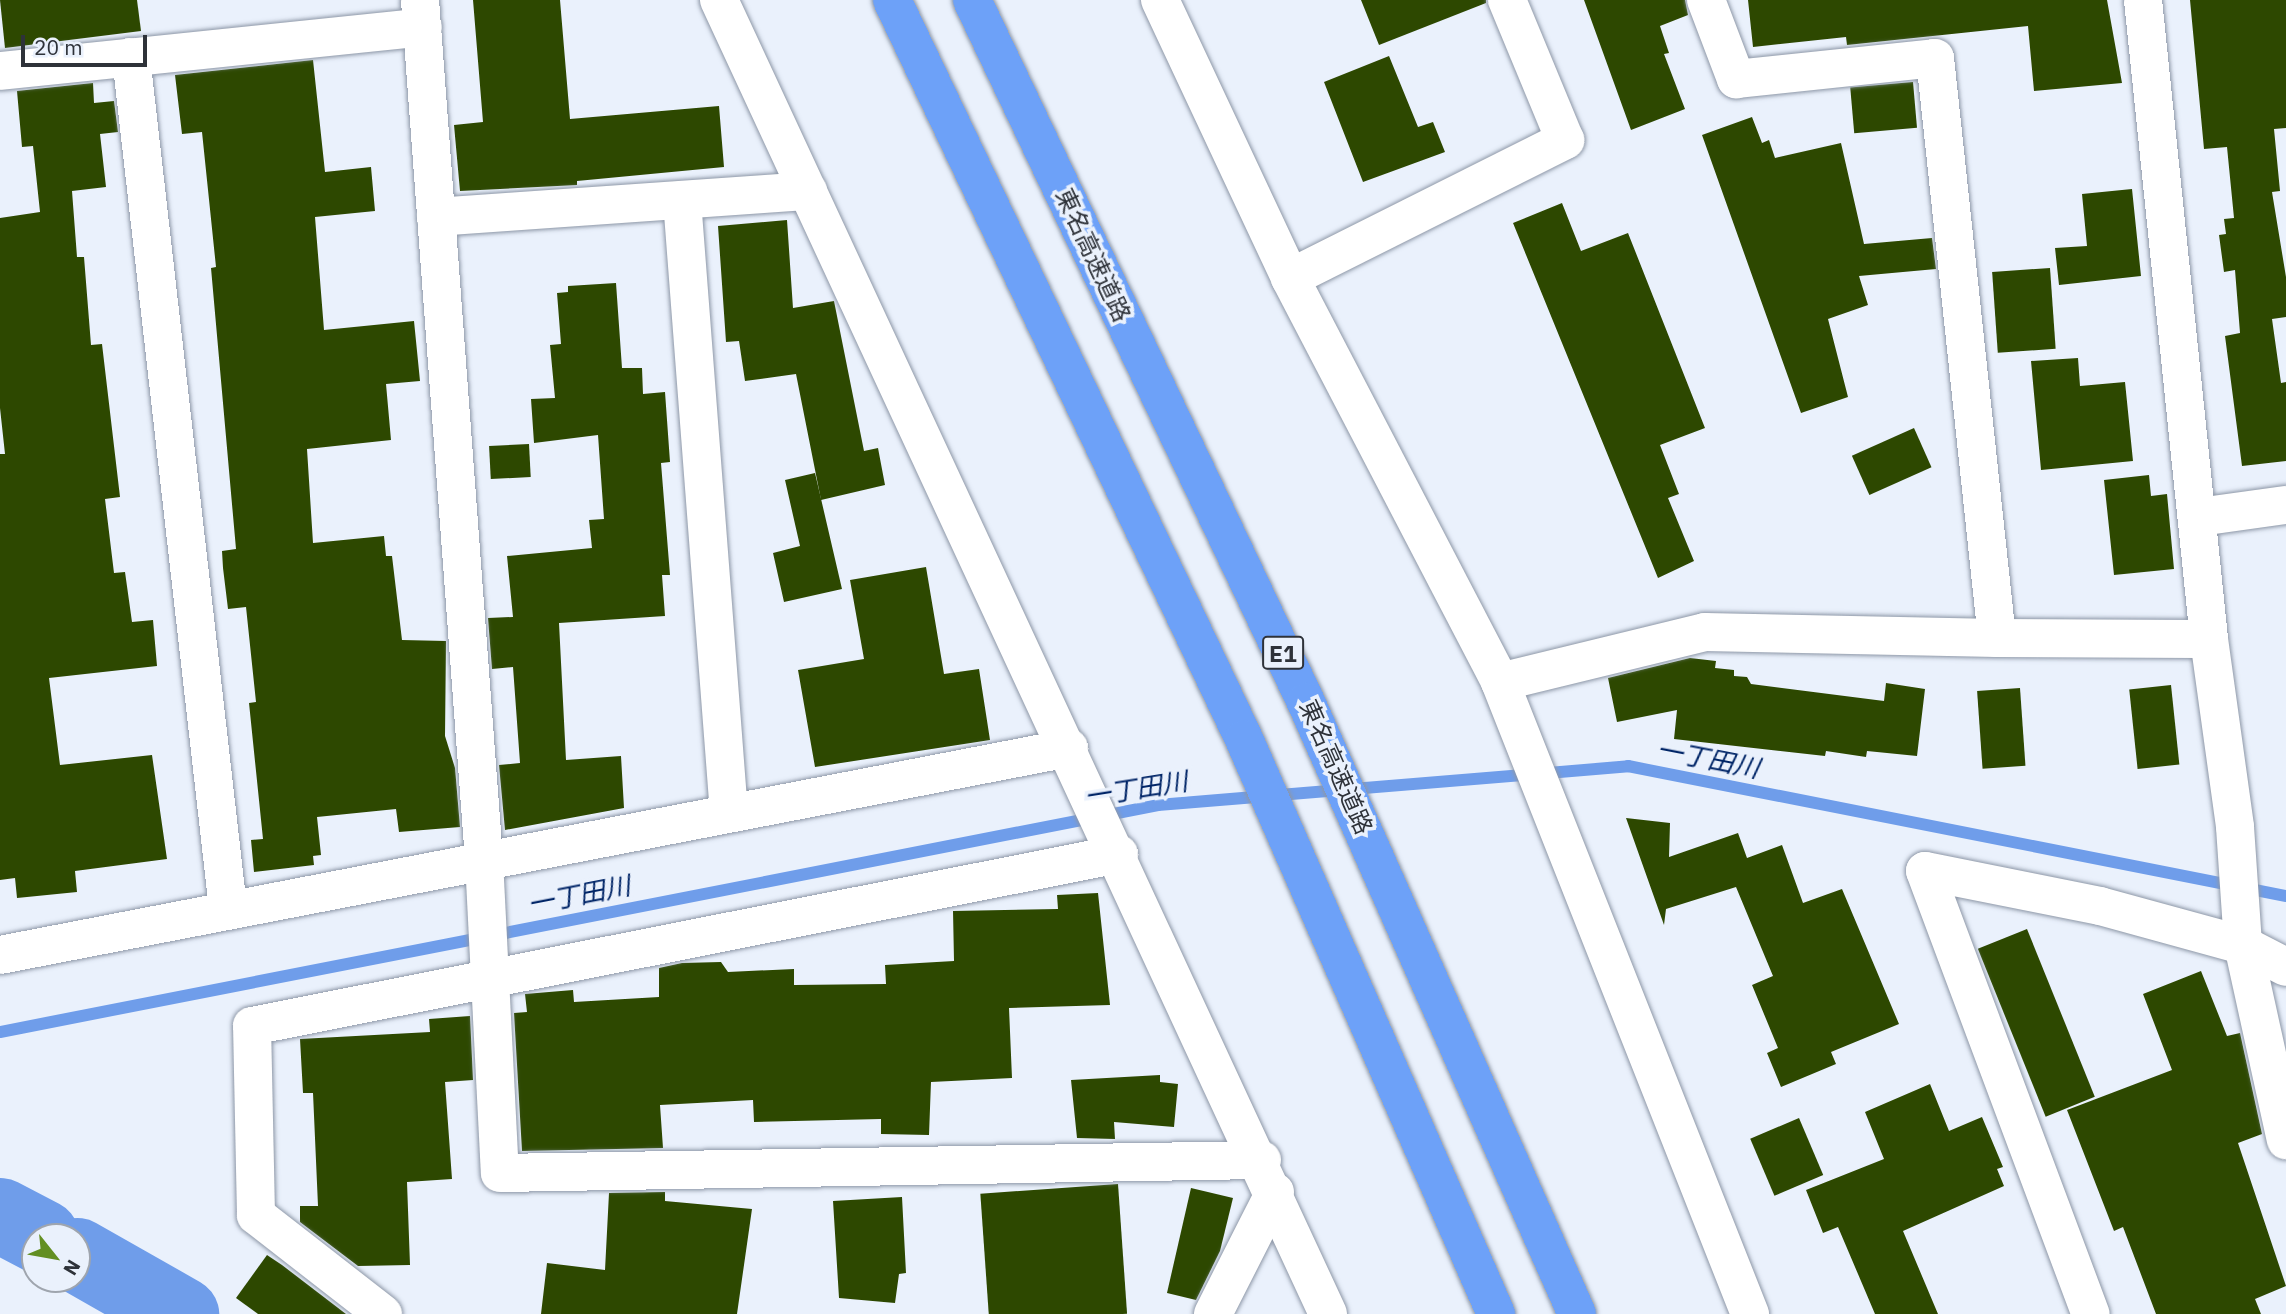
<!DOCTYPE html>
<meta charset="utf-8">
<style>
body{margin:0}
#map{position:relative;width:2286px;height:1314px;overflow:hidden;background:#eaf1fc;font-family:"IBM Plex Sans","Noto Sans JP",sans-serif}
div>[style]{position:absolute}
.stream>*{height:12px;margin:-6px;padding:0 6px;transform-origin:6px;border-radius:6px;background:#6f9dea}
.river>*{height:75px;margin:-37.5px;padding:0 37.5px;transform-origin:37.5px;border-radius:37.5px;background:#6f9dea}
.building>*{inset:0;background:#2d4800;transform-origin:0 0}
.roads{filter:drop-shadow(0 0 2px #8d97a7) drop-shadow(0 0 2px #8d97a7)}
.minor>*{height:38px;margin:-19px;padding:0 19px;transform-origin:19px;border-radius:19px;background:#fff}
.highway>*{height:38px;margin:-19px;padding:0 19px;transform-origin:19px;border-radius:19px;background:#6da1f8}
span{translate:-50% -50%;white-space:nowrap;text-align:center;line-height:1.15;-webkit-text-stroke:7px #eaf1fc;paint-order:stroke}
.shield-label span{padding:2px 5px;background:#eaf1fc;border:2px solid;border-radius:5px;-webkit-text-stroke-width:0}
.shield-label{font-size:23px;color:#2e3239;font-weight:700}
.street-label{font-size:24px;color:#2e3239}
.water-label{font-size:26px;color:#002567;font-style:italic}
.north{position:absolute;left:21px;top:1223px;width:70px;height:70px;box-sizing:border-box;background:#eaf1fc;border:2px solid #9fa5ae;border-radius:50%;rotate:121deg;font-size:19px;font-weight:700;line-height:28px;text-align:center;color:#2e3239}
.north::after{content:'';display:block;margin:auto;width:24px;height:32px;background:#638f22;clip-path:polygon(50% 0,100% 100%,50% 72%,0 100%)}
.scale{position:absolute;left:21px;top:35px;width:126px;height:32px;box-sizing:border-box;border:4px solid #2e3239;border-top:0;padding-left:9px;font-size:21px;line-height:24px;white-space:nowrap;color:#2e3239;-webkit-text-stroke:5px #eaf1fc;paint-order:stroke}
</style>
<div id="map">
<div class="stream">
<i style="left:0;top:1032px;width:1180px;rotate:-11.09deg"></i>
<i style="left:1158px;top:805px;width:472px;rotate:-4.7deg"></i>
<i style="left:1628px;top:766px;width:671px;rotate:11.18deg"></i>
</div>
<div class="river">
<i style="left:0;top:1215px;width:47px;rotate:27.6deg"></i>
<i style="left:77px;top:1255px;width:120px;rotate:29.6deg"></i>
</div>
<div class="building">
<i style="clip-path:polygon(0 0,137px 0,141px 31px,5px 48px)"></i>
<i style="clip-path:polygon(473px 0,560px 0,570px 119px,719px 106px,724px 167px,577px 181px,577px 185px,460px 191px,454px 125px,483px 122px)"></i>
<i style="clip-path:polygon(1361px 0,1486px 0,1486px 3px,1379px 45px)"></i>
<i style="clip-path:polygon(1584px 0,1685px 0,1688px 15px,1660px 26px,1669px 53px,1664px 54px,1685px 109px,1631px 130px)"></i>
<i style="clip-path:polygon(1748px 0,2107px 0,2122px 83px,2034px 91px,2028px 26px,1847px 45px,1846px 37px,1753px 47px)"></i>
<i style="clip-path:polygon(2190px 0,2286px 0,2286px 128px,2274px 129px,2280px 191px,2272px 192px,2286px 277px,2286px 317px,2272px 319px,2281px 383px,2286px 382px,2286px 461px,2242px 466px,2225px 336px,2240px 333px,2235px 270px,2224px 272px,2219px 235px,2226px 234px,2224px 219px,2234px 218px,2227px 147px,2204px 149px)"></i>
<i style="clip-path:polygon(1389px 56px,1418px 127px,1433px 122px,1445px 152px,1363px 182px,1324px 82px)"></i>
<i style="clip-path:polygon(313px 60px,325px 172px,371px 167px,375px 211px,315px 217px,324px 330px,414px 321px,420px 381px,386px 384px,391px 440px,307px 449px,313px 543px,384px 536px,386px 556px,392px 556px,402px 640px,446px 641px,445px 736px,455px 768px,460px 827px,399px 832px,396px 809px,317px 817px,321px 855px,313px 856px,314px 865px,254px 872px,251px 840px,263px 839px,249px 703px,256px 702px,246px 607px,228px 609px,223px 568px,222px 551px,236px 549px,211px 268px,216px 267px,202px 132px,182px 134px,175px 75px)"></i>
<i style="left:1913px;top:82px;width:46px;height:63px;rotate:85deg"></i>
<i style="clip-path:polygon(93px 83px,94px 103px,114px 101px,118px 132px,100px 134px,106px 187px,72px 191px,77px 257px,84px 257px,91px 345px,102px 344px,120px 497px,105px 499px,114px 573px,125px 572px,132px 622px,153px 620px,157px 666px,49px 678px,60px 765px,152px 755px,167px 859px,75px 871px,77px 892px,17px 898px,15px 878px,0 880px,0 454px,5px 454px,0 408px,0 218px,40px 212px,33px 146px,22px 147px,17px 91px)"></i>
<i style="clip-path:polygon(1752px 117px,1762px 143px,1769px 140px,1775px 158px,1841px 143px,1864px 244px,1932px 238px,1936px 269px,1859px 276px,1868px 305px,1828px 319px,1848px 397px,1801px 413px,1702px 135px)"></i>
<i style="clip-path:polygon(2132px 189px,2141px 276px,2059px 285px,2055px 248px,2087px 246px,2082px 194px)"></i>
<i style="clip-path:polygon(1562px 203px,1581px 251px,1628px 233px,1705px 428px,1660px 445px,1679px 494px,1668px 498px,1694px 561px,1658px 578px,1513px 223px)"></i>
<i style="clip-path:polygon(787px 220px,793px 308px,834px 301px,864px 451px,878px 448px,885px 485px,821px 500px,796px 374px,745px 381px,739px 341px,726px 342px,718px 226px)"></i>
<i style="left:2050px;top:268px;width:81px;height:58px;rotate:86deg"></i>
<i style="clip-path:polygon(616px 283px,622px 368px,642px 368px,643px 394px,665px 392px,670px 462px,661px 463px,670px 575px,662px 575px,665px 616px,559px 623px,566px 760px,621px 756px,624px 808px,505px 830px,499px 765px,520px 763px,513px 667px,492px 669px,488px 618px,513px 617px,507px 556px,592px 548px,589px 520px,604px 519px,598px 435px,534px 443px,531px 399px,555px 398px,550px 345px,561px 344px,557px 293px,568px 292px,568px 286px)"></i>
<i style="clip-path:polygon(2078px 358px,2080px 386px,2125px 382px,2133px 461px,2041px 470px,2031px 361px)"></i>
<i style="left:1914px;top:428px;width:43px;height:68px;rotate:66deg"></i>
<i style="left:529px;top:444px;width:33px;height:40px;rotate:87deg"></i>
<i style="clip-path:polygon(815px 473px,842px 589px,784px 602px,773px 553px,800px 546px,785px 480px)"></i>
<i style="clip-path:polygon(2149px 475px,2151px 496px,2167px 494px,2174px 569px,2114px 575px,2104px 480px)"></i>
<i style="clip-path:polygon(926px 567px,944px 674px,979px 669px,990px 740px,815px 767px,798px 670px,864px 659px,850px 580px)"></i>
<i style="clip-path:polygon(1690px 658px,1716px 661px,1715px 668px,1734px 670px,1734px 676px,1747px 677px,1751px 684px,1884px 701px,1886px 683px,1925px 689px,1917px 756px,1867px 751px,1866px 757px,1826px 751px,1825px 756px,1674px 739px,1677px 710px,1617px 722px,1608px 678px)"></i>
<i style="left:2171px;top:685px;width:80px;height:42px;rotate:84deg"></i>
<i style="left:2020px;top:688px;width:78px;height:43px;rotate:86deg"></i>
<i style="clip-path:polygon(1626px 818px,1670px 823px,1669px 857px,1738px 833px,1747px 858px,1782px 845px,1803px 903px,1842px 889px,1899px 1024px,1831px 1052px,1836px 1064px,1781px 1087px,1767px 1053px,1778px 1048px,1752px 985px,1773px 976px,1736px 887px,1666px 909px,1664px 925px)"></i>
<i style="clip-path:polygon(1098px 893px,1110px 1005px,1009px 1008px,1012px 1078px,931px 1082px,929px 1135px,881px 1134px,881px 1119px,754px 1122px,753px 1100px,660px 1105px,663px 1148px,522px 1151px,514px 1013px,527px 1012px,525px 994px,573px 990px,574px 1002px,659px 997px,659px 968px,682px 963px,721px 962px,728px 972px,794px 969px,794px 985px,886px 984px,885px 965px,954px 961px,953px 911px,1058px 909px,1057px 895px)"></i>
<i style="left:2027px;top:929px;width:181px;height:53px;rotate:68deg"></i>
<i style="clip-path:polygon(2201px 971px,2227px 1036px,2240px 1033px,2262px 1134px,2238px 1143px,2286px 1286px,2255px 1299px,2261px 1314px,2156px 1314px,2123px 1227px,2114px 1231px,2067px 1110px,2172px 1070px,2143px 994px)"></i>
<i style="clip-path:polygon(470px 1016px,473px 1080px,445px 1082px,452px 1179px,407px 1182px,410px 1265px,358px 1266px,300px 1222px,300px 1206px,318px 1206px,313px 1093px,303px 1093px,300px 1039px,430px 1032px,429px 1019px)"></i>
<i style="clip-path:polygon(1160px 1075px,1160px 1082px,1178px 1084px,1174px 1127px,1114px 1122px,1115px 1139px,1077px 1138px,1071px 1080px)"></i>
<i style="clip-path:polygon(1930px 1084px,1949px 1131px,1982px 1117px,2003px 1167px,1997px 1169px,2004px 1186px,1903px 1231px,1938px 1314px,1875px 1314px,1838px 1227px,1823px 1233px,1806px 1190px,1884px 1159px,1865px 1112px)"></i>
<i style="left:1799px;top:1118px;width:62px;height:53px;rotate:67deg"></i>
<i style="left:1118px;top:1184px;width:130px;height:138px;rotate:86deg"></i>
<i style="clip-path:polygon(1191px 1188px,1233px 1198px,1220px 1251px,1196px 1300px,1167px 1293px)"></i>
<i style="clip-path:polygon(665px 1192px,665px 1201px,752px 1209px,737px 1314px,541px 1314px,547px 1263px,605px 1270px,609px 1193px)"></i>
<i style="clip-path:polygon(902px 1197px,906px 1273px,899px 1274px,895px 1303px,839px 1298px,833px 1201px)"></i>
<i style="clip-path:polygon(267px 1255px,282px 1265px,346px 1314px,258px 1314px,236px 1298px)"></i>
</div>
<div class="roads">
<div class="minor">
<i style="left:420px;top:0;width:862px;rotate:85.74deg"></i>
<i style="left:484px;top:860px;width:313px;rotate:87.1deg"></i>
<i style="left:500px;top:1173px;width:762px;rotate:-0.98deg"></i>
<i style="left:719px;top:0;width:1448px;rotate:65.13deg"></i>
<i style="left:1160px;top:0;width:307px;rotate:64.9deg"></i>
<i style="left:1290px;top:278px;width:455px;rotate:62.5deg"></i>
<i style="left:1500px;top:682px;width:680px;rotate:68.42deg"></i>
<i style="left:1706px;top:0;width:85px;rotate:69.2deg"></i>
<i style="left:1736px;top:79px;width:200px;rotate:-6deg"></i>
<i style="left:1935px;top:58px;width:583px;rotate:83.9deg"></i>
<i style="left:1997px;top:638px;width:212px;rotate:0.3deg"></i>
<i style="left:2143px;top:0;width:642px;rotate:84.1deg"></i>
<i style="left:2209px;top:639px;width:190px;rotate:82.1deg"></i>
<i style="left:2235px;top:827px;width:118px;rotate:86.1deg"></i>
<i style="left:2243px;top:945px;width:200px;rotate:77.6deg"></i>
<i style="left:131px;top:57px;width:858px;rotate:83.5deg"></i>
<i style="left:0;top:71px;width:425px;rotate:-5.9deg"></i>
<i style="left:682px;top:200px;width:615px;rotate:85.62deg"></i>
<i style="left:436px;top:217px;width:373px;rotate:-4deg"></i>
<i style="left:1290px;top:278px;width:308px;rotate:-26.6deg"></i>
<i style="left:1565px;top:140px;width:152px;rotate:-112.5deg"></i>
<i style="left:2199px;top:517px;width:88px;rotate:-7.9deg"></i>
<i style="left:1500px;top:682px;width:211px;rotate:-13.7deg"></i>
<i style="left:1705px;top:632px;width:292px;rotate:1.2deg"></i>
<i style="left:1925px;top:871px;width:473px;rotate:69.5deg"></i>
<i style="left:1925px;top:871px;width:178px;rotate:11.3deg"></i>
<i style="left:2100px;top:906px;width:148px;rotate:15.3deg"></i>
<i style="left:2243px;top:945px;width:48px;rotate:27.1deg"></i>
<i style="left:0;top:955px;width:1089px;rotate:-10.96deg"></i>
<i style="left:383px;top:1314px;width:161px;rotate:-142.1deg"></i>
<i style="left:256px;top:1215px;width:189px;rotate:-91.2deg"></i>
<i style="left:252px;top:1026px;width:884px;rotate:-11.22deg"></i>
<i style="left:1213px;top:1314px;width:137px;rotate:-63.1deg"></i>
</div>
<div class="highway">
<i style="left:892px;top:0;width:819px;rotate:64.53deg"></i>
<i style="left:1244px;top:739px;width:628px;rotate:66.33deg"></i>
<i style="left:972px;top:0;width:777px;rotate:64.56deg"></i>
<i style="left:1306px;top:702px;width:669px;rotate:66.12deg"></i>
</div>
</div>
<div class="shield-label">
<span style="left:1283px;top:653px">E1</span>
</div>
<div class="street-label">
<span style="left:1093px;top:255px;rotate:65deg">東名高速道路</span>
<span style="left:1336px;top:767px;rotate:66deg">東名高速道路</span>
</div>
<div class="water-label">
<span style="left:1708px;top:759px;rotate:11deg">一丁田川</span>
<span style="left:1136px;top:789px;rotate:-9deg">一丁田川</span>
<span style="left:579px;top:895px;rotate:-11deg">一丁田川</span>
</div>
<div class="north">N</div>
<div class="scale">20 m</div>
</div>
